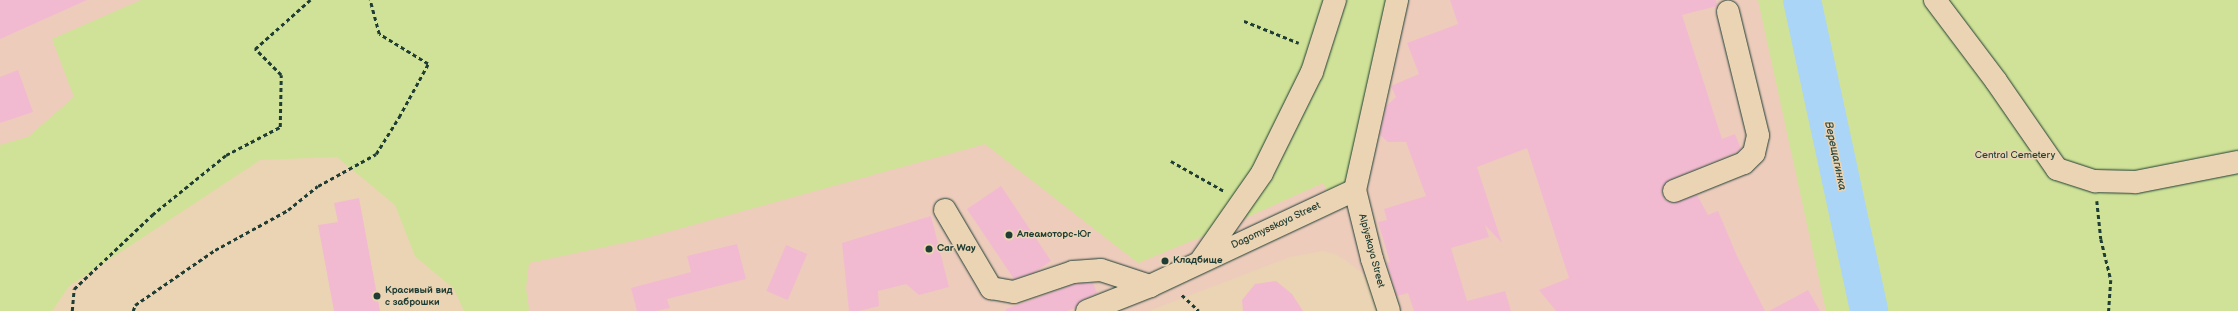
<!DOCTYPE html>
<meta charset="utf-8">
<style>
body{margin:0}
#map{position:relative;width:2238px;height:311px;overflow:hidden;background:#ebd4b3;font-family:"Balsamiq Sans",sans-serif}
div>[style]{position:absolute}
.built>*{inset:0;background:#edccbc}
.green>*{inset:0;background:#cfe297}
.river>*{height:38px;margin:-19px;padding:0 19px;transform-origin:19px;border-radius:19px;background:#abd5f6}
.building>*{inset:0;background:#f2bad0;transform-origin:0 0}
.path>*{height:2.5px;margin-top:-1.25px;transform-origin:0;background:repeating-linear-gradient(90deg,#1f3d34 0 4px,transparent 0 7px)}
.roads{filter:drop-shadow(0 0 1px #1f3d34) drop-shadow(0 0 1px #1f3d34)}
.minor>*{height:22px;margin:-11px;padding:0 11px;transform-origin:11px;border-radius:11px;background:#ebd4b3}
.dots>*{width:11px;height:11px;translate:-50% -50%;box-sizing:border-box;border:2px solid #ebd4b3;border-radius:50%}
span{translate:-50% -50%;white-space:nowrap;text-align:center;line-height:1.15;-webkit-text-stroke:3px #ebd4b3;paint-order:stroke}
.park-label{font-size:10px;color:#284539}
.street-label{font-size:10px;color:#1f3d34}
.poi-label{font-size:10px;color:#1f3d34;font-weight:700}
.left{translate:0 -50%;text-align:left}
.water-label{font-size:11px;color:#2d4c47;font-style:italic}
</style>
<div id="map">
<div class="built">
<i style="clip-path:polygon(0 0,141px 0,52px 39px,74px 97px,28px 137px,0 145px)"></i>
<i style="clip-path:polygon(1401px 0,1758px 0,1826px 311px,1384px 311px,1375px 283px,1345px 260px,1335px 254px,1323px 251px,1290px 257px,1149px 311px,528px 311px,529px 309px,526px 288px,529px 263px,642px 239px,985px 144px,1138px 263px,1223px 228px,1323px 183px,1338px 209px)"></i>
</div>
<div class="green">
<i style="clip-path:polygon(141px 0,1401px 0,1338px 209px,1323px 183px,1223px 228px,1138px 263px,985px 144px,642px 239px,529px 263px,526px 288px,529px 309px,528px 311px,464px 311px,454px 289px,415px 256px,395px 205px,337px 157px,260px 160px,69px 286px,52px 311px,0 311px,0 145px,28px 137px,74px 97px,52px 39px)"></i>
<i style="clip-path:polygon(1758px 0,2238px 0,2238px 311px,1826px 311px)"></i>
</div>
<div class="river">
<i style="left:1802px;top:0;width:318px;rotate:77.8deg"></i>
</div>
<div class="building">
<i style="clip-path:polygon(0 0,87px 0,0 39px)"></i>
<i style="clip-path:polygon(1450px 0,1716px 0,1717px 6px,1682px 15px,1722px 139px,1735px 134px,1741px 149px,1737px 152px,1669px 180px,1662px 189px,1662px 195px,1666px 201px,1673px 203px,1697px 195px,1708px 215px,1718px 211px,1737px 256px,1765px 311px,1556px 311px,1539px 290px,1569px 278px,1527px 148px,1477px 167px,1502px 243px,1485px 225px,1489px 237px,1451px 248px,1467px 301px,1505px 291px,1511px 311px,1414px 311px,1408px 293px,1397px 296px,1387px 263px,1390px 262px,1378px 222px,1387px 220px,1384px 209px,1426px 196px,1406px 142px,1388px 142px,1380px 135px,1386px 106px,1396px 97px,1391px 86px,1419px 74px,1407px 43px,1458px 24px)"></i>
<i style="clip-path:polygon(18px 70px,33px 112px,0 123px,0 77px)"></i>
<i style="clip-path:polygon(1001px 186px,1051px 261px,1035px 272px,1014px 279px,967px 209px)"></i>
<i style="clip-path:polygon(359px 198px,380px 311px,334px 311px,318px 225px,338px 222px,334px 203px)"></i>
<i style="clip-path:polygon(931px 216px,949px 287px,919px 295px,906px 284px,878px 291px,879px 306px,859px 311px,849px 311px,842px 243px)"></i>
<i style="clip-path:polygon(737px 244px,746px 279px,667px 299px,670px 308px,656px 311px,637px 311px,631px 288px,691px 272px,687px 256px)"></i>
<i style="left:786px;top:245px;width:23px;height:50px;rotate:23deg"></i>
<i style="clip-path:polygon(1276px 281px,1292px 294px,1303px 311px,1243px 311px,1242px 300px,1255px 284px)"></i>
<i style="clip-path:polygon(1093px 283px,1097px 293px,1082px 300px,1075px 308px,1067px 311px,1006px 311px,1006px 309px,1075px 284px)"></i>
<i style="clip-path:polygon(1808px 290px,1820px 311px,1769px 311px)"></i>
</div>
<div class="path">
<i style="left:1244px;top:21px;width:59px;rotate:21.8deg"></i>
<i style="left:1171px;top:161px;width:61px;rotate:29.5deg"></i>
<i style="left:2097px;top:201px;width:38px;rotate:84deg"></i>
<i style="left:2101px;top:239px;width:42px;rotate:76.3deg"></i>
<i style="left:2111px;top:280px;width:31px;rotate:94deg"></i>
<i style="left:1182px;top:295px;width:23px;rotate:43deg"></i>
<i style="left:72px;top:311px;width:22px;rotate:-85deg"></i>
<i style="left:74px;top:289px;width:108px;rotate:-43.5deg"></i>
<i style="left:152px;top:215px;width:95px;rotate:-39deg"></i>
<i style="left:226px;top:155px;width:61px;rotate:-27.4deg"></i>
<i style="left:280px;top:127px;width:52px;rotate:-88.9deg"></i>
<i style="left:281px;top:75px;width:37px;rotate:-135deg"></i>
<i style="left:255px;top:49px;width:74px;rotate:-41.7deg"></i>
<i style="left:133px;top:311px;width:6px;rotate:-72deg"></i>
<i style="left:135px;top:305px;width:97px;rotate:-34.5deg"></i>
<i style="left:215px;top:250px;width:83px;rotate:-28.7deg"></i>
<i style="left:288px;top:210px;width:38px;rotate:-39deg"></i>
<i style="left:318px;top:186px;width:66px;rotate:-28.9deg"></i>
<i style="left:376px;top:154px;width:44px;rotate:-58.1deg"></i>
<i style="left:399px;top:117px;width:60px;rotate:-61.3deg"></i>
<i style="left:428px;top:64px;width:57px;rotate:-148.5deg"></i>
<i style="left:379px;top:34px;width:35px;rotate:-105deg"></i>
</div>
<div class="roads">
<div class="minor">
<i style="left:1935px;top:0;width:101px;rotate:53deg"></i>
<i style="left:1996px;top:81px;width:107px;rotate:55.3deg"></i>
<i style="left:2057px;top:169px;width:40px;rotate:18deg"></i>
<i style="left:2095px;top:181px;width:41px;rotate:1.4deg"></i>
<i style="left:2136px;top:182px;width:104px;rotate:-11.1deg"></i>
<i style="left:1674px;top:191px;width:75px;rotate:-21.8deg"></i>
<i style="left:1744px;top:163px;width:14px;rotate:-45deg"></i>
<i style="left:1754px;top:153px;width:18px;rotate:-77deg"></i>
<i style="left:1758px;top:135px;width:127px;rotate:-103.7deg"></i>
<i style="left:945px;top:210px;width:91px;rotate:59.5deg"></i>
<i style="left:991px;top:288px;width:23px;rotate:10deg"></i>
<i style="left:1014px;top:292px;width:62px;rotate:-18.7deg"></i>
<i style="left:1073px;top:272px;width:28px;rotate:-4deg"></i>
<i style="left:1101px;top:270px;width:52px;rotate:18.1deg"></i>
<i style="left:1200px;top:262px;width:108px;rotate:-55.1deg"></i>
<i style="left:1262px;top:173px;width:113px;rotate:-63.7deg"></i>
<i style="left:1312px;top:72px;width:76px;rotate:-72.3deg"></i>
<i style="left:1087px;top:311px;width:68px;rotate:-21.6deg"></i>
<i style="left:1150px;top:286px;width:226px;rotate:-25.1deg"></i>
<i style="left:1389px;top:311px;width:55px;rotate:-108.1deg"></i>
<i style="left:1372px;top:259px;width:71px;rotate:-103.8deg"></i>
<i style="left:1355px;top:190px;width:195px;rotate:-77.5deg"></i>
</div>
</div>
<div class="dots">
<i style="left:1009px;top:235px;background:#1f3d34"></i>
<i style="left:929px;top:249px;background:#1f3d34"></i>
<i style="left:1165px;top:261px;background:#1f3d34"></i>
<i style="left:377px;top:296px;background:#1f3d34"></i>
</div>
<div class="park-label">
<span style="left:2015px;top:156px">Central Cemetery</span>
</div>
<div class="street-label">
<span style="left:1276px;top:226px;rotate:-25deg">Dagomysskaya Street</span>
<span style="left:1371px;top:251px;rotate:75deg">Alpiyskaya Street</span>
</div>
<div class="poi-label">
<span class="left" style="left:1017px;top:235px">Алеамоторс-Юг</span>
<span class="left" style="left:937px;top:249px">Car Way</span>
<span class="left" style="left:1173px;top:261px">Кладбище</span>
<span class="left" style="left:385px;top:296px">Красивый вид<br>с заброшки</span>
</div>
<div class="water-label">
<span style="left:1835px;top:156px;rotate:78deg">Верещагинка</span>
</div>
</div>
